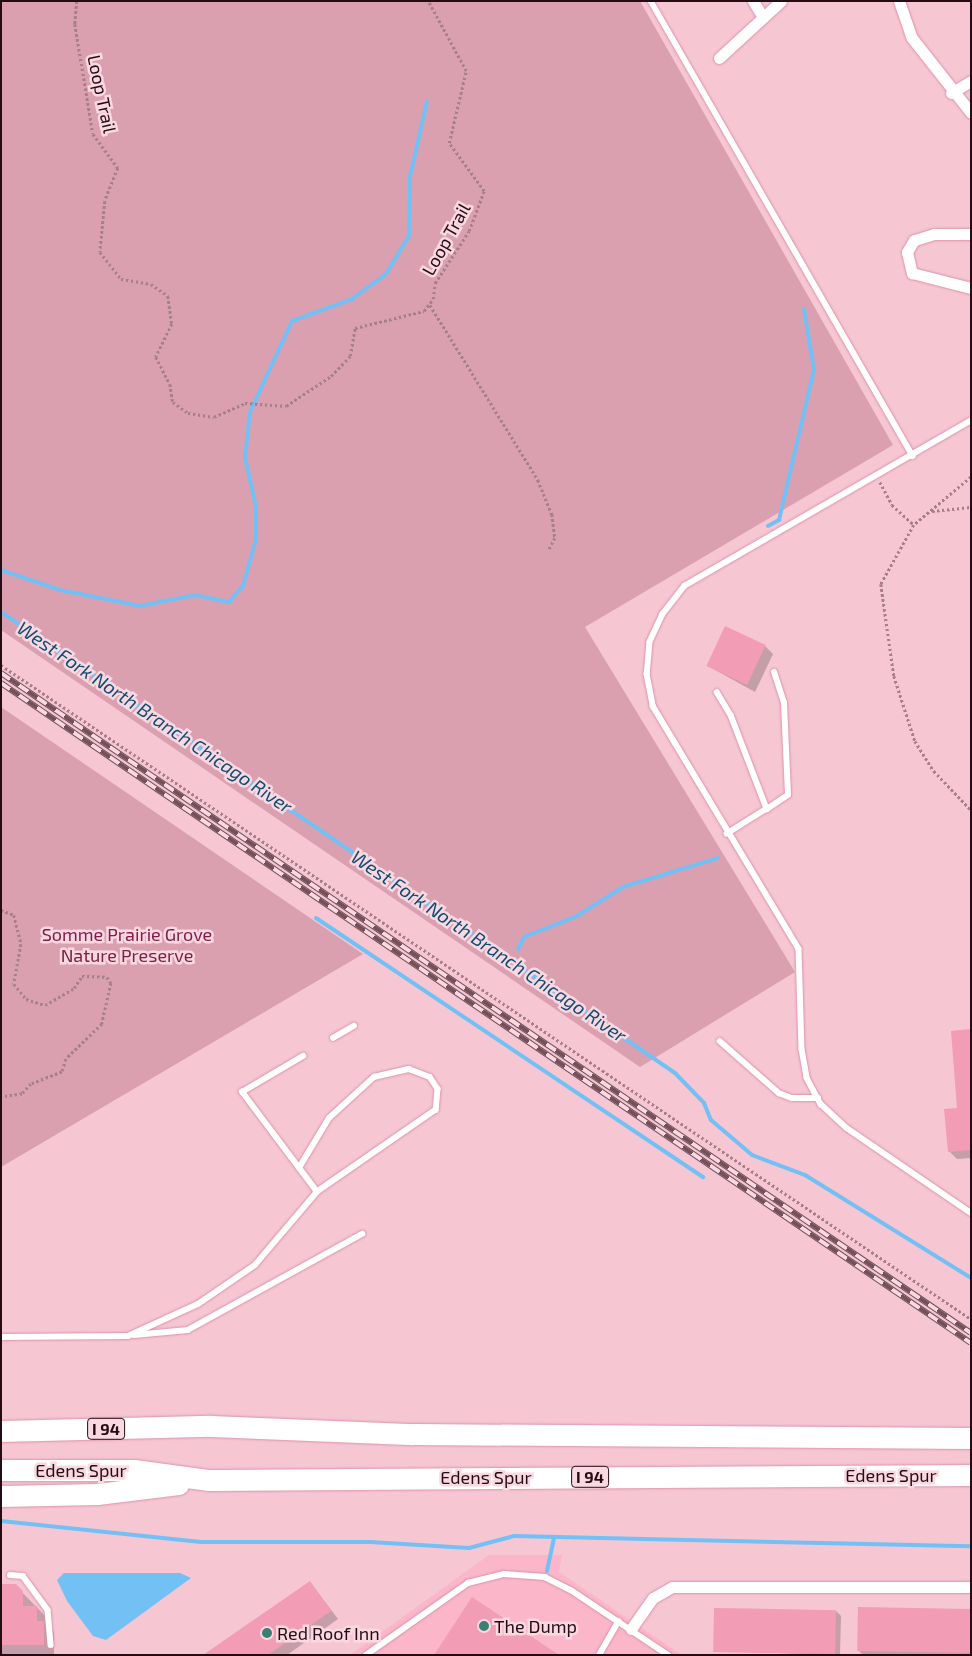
<!DOCTYPE html>
<style>
body{margin:0}
#map{position:relative;width:972px;height:1656px;overflow:hidden;background:#f6c6d3;font-family:"Exo 2",sans-serif}
div>[style]{position:absolute}
.built>*{inset:0;background:#fbb6ca}
.green>*{inset:0;background:#daa0b0}
.water>*{inset:0;background:#73c0f5}
.shadow>*{inset:0;background:#0003}
.stream>*{height:4px;margin:-2px;padding:0 2px;transform-origin:2px;border-radius:2px;background:#73c0f5}
.building>*{inset:0;background:#f29cb6;transform-origin:0 0}
.path>*{height:2.5px;margin-top:-1.25px;transform-origin:0;background:repeating-linear-gradient(90deg,#a77f8b 0 2.5px,transparent 0 5px)}
.roads{filter:drop-shadow(0 0 1px #dd92a9) drop-shadow(0 0 1px #dd92a9)}
.service>*{height:5.5px;margin:-2.75px;padding:0 2.75px;transform-origin:2.75px;border-radius:2.75px;background:#fff}
.minor>*{height:11px;margin:-5.5px;padding:0 5.5px;transform-origin:5.5px;border-radius:5.5px;background:#fff}
.motorway>*{height:21px;margin:-10.5px;padding:0 10.5px;transform-origin:10.5px;border-radius:10.5px;background:#fff}
.rail>*{height:5.5px;margin-top:-2.75px;transform-origin:0;background:repeating-linear-gradient(90deg,#f9d8e1 0 11px,#73515b 0 22px);box-sizing:border-box;border-block:1px solid #73515b}
.dots>*{width:14px;height:14px;translate:-50% -50%;box-sizing:border-box;border:2px solid #f9d8e1;border-radius:50%}
span{translate:-50% -50%;white-space:nowrap;text-align:center;line-height:1.15;-webkit-text-stroke:5px #f9d8e1;paint-order:stroke}
.shield-label span{padding:1px 4px;background:#f9d8e1;border:1px solid;border-radius:4px;-webkit-text-stroke-width:0}
.shield-label{font-size:16px;color:#250b14;font-weight:700}
.street-label{font-size:18px;color:#250b14}
.park-label{font-size:18px;color:#811e47}
.poi-label{font-size:18px;color:#250b14}
.left{translate:0 -50%;text-align:left}
.water-label{font-size:19px;color:#104c6f;font-style:italic}
.frame{position:absolute;inset:0;border:2px solid #250b14;pointer-events:none}
</style>
<div id="map">
<div class="built">
<i style="clip-path:polygon(489px 1555px,562px 1555px,559px 1572px,682px 1655px,350px 1655px)"></i>
</div>
<div class="green">
<i style="clip-path:polygon(1px 1px,640px 1px,893px 445px,585px 627px,795px 972px,640px 1067px,1px 630px)"></i>
<i style="clip-path:polygon(1px 707px,363px 954px,1px 1167px)"></i>
</div>
<div class="water">
<i style="clip-path:polygon(64px 1573px,180px 1573px,191px 1578px,106px 1640px,93px 1636px,67px 1601px,57px 1580px)"></i>
</div>
<div class="shadow">
<i style="clip-path:polygon(765px 646px,773px 654px,755px 692px,708px 666px)"></i>
<i style="clip-path:polygon(971px 1030px,971px 1158px,957px 1159px,949px 1151px)"></i>
<i style="clip-path:polygon(310px 1582px,338px 1619px,287px 1655px,206px 1655px)"></i>
<i style="clip-path:polygon(1px 1586px,16px 1586px,47px 1618px,54px 1633px,54px 1655px,1px 1655px)"></i>
<i style="clip-path:polygon(971px 1610px,971px 1655px,863px 1655px,858px 1650px)"></i>
<i style="clip-path:polygon(836px 1611px,841px 1616px,840px 1655px,714px 1651px)"></i>
</div>
<div class="stream">
<i style="left:768px;top:526px;width:13px;rotate:-29deg"></i>
<i style="left:779px;top:520px;width:154px;rotate:-76.9deg"></i>
<i style="left:814px;top:370px;width:62px;rotate:-99.3deg"></i>
<i style="left:1px;top:570px;width:62px;rotate:18.7deg"></i>
<i style="left:60px;top:590px;width:82px;rotate:11.3deg"></i>
<i style="left:140px;top:606px;width:56px;rotate:-11.3deg"></i>
<i style="left:195px;top:595px;width:35px;rotate:12deg"></i>
<i style="left:229px;top:602px;width:21px;rotate:-49deg"></i>
<i style="left:243px;top:586px;width:49px;rotate:-74.5deg"></i>
<i style="left:256px;top:539px;width:32px;rotate:-90deg"></i>
<i style="left:256px;top:507px;width:51px;rotate:-102.4deg"></i>
<i style="left:245px;top:457px;width:45px;rotate:-83.7deg"></i>
<i style="left:250px;top:412px;width:100px;rotate:-65.2deg"></i>
<i style="left:292px;top:321px;width:64px;rotate:-20.1deg"></i>
<i style="left:352px;top:299px;width:42px;rotate:-36.3deg"></i>
<i style="left:386px;top:274px;width:44px;rotate:-58.8deg"></i>
<i style="left:409px;top:236px;width:60px;rotate:-89deg"></i>
<i style="left:410px;top:176px;width:76px;rotate:-77.1deg"></i>
<i style="left:1px;top:612px;width:817px;rotate:34.37deg"></i>
<i style="left:675px;top:1073px;width:42px;rotate:46deg"></i>
<i style="left:704px;top:1103px;width:18px;rotate:68deg"></i>
<i style="left:711px;top:1120px;width:54px;rotate:40.5deg"></i>
<i style="left:752px;top:1155px;width:57px;rotate:20.7deg"></i>
<i style="left:805px;top:1175px;width:195px;rotate:31.8deg"></i>
<i style="left:316px;top:918px;width:466px;rotate:33.8deg"></i>
<i style="left:518px;top:949px;width:13px;rotate:-63deg"></i>
<i style="left:524px;top:937px;width:57px;rotate:-21.6deg"></i>
<i style="left:577px;top:916px;width:54px;rotate:-32.2deg"></i>
<i style="left:623px;top:887px;width:99px;rotate:-17deg"></i>
<i style="left:1px;top:1521px;width:201px;rotate:6deg"></i>
<i style="left:201px;top:1542px;width:169px"></i>
<i style="left:370px;top:1542px;width:99px;rotate:3.5deg"></i>
<i style="left:469px;top:1548px;width:47px;rotate:-14.9deg"></i>
<i style="left:514px;top:1536px;width:457px;rotate:1.3deg"></i>
<i style="left:547px;top:1571px;width:33px;rotate:-78deg"></i>
</div>
<div class="building">
<i style="left:725px;top:626px;width:45px;height:44px;rotate:25deg"></i>
<i style="clip-path:polygon(971px 1029px,971px 1150px,948px 1152px,944px 1109px,957px 1108px,951px 1031px)"></i>
<i style="clip-path:polygon(310px 1581px,331px 1611px,268px 1655px,203px 1655px)"></i>
<i style="clip-path:polygon(1px 1584px,16px 1584px,23px 1591px,23px 1606px,37px 1606px,37px 1621px,44px 1621px,44px 1645px,1px 1645px)"></i>
<i style="clip-path:polygon(472px 1597px,559px 1655px,434px 1655px)"></i>
<i style="left:858px;top:1607px;width:113px;height:44px;rotate:1deg"></i>
<i style="left:714px;top:1608px;width:122px;height:44px;rotate:1deg"></i>
</div>
<div class="path">
<i style="left:77px;top:1px;width:23px;rotate:95deg"></i>
<i style="left:75px;top:24px;width:111px;rotate:80.7deg"></i>
<i style="left:93px;top:134px;width:42px;rotate:53.7deg"></i>
<i style="left:118px;top:168px;width:35px;rotate:112deg"></i>
<i style="left:105px;top:201px;width:51px;rotate:95.6deg"></i>
<i style="left:100px;top:252px;width:34px;rotate:52deg"></i>
<i style="left:121px;top:279px;width:30px;rotate:9deg"></i>
<i style="left:151px;top:284px;width:21px;rotate:35deg"></i>
<i style="left:168px;top:296px;width:28px;rotate:82deg"></i>
<i style="left:172px;top:324px;width:37px;rotate:116deg"></i>
<i style="left:156px;top:357px;width:30px;rotate:63deg"></i>
<i style="left:170px;top:384px;width:18px;rotate:81deg"></i>
<i style="left:173px;top:402px;width:19px;rotate:36deg"></i>
<i style="left:188px;top:413px;width:26px;rotate:9deg"></i>
<i style="left:214px;top:417px;width:34px;rotate:-24deg"></i>
<i style="left:245px;top:403px;width:41px;rotate:4.2deg"></i>
<i style="left:286px;top:406px;width:54px;rotate:-33.7deg"></i>
<i style="left:331px;top:376px;width:28px;rotate:-46deg"></i>
<i style="left:350px;top:356px;width:28px;rotate:-80deg"></i>
<i style="left:355px;top:328px;width:71px;rotate:-13.8deg"></i>
<i style="left:424px;top:311px;width:15px;rotate:-53deg"></i>
<i style="left:433px;top:299px;width:16px;rotate:-83deg"></i>
<i style="left:435px;top:283px;width:62px;rotate:-56.8deg"></i>
<i style="left:469px;top:231px;width:43px;rotate:-69.4deg"></i>
<i style="left:484px;top:191px;width:59px;rotate:-126.1deg"></i>
<i style="left:449px;top:143px;width:74px;rotate:-76.7deg"></i>
<i style="left:466px;top:71px;width:80px;rotate:-118.5deg"></i>
<i style="left:430px;top:305px;width:206px;rotate:58.3deg"></i>
<i style="left:538px;top:480px;width:37px;rotate:68deg"></i>
<i style="left:552px;top:514px;width:24px;rotate:83deg"></i>
<i style="left:555px;top:538px;width:13px;rotate:117deg"></i>
<i style="left:971px;top:477px;width:75px;rotate:139.9deg"></i>
<i style="left:914px;top:525px;width:68px;rotate:119.2deg"></i>
<i style="left:881px;top:584px;width:93px;rotate:82deg"></i>
<i style="left:894px;top:676px;width:68px;rotate:72.1deg"></i>
<i style="left:915px;top:741px;width:36px;rotate:58deg"></i>
<i style="left:934px;top:771px;width:54px;rotate:46.5deg"></i>
<i style="left:880px;top:482px;width:26px;rotate:62deg"></i>
<i style="left:892px;top:505px;width:30px;rotate:42deg"></i>
<i style="left:932px;top:511px;width:39px;rotate:-6deg"></i>
<i style="left:1px;top:665px;width:1170px;rotate:33.99deg"></i>
<i style="left:1px;top:910px;width:14px;rotate:21deg"></i>
<i style="left:14px;top:915px;width:30px;rotate:76deg"></i>
<i style="left:21px;top:944px;width:41px;rotate:99.9deg"></i>
<i style="left:14px;top:984px;width:19px;rotate:51deg"></i>
<i style="left:26px;top:999px;width:20px;rotate:18deg"></i>
<i style="left:45px;top:1005px;width:34px;rotate:-30deg"></i>
<i style="left:74px;top:988px;width:14px;rotate:-56deg"></i>
<i style="left:82px;top:976px;width:25px;rotate:2deg"></i>
<i style="left:107px;top:977px;width:7px;rotate:56deg"></i>
<i style="left:111px;top:983px;width:42px;rotate:102.4deg"></i>
<i style="left:102px;top:1024px;width:50px;rotate:135.8deg"></i>
<i style="left:66px;top:1059px;width:14px;rotate:107deg"></i>
<i style="left:62px;top:1072px;width:33px;rotate:159deg"></i>
<i style="left:31px;top:1084px;width:13px;rotate:132deg"></i>
<i style="left:22px;top:1094px;width:21px;rotate:172deg"></i>
</div>
<div class="roads">
<div class="service">
<i style="left:651px;top:1px;width:525px;rotate:60.07deg"></i>
<i style="left:971px;top:421px;width:330px;rotate:150deg"></i>
<i style="left:685px;top:586px;width:36px;rotate:128deg"></i>
<i style="left:663px;top:614px;width:31px;rotate:115deg"></i>
<i style="left:650px;top:642px;width:32px;rotate:95deg"></i>
<i style="left:647px;top:674px;width:33px;rotate:79deg"></i>
<i style="left:653px;top:706px;width:283px;rotate:59deg"></i>
<i style="left:799px;top:949px;width:100px;rotate:88.3deg"></i>
<i style="left:802px;top:1049px;width:29px;rotate:80deg"></i>
<i style="left:807px;top:1078px;width:30px;rotate:62deg"></i>
<i style="left:821px;top:1104px;width:35px;rotate:43deg"></i>
<i style="left:847px;top:1128px;width:150px;rotate:34.4deg"></i>
<i style="left:717px;top:692px;width:27px;rotate:59deg"></i>
<i style="left:731px;top:715px;width:101px;rotate:69deg"></i>
<i style="left:767px;top:809px;width:47px;rotate:148deg"></i>
<i style="left:767px;top:809px;width:25px;rotate:-34deg"></i>
<i style="left:788px;top:795px;width:92px;rotate:-92.5deg"></i>
<i style="left:784px;top:703px;width:32px;rotate:-108deg"></i>
<i style="left:333px;top:1038px;width:24px;rotate:-30deg"></i>
<i style="left:720px;top:1041px;width:79px;rotate:41.4deg"></i>
<i style="left:779px;top:1093px;width:14px;rotate:21deg"></i>
<i style="left:792px;top:1098px;width:26px"></i>
<i style="left:299px;top:1168px;width:58px;rotate:-59deg"></i>
<i style="left:329px;top:1118px;width:61px;rotate:-42.3deg"></i>
<i style="left:374px;top:1077px;width:36px;rotate:-13deg"></i>
<i style="left:409px;top:1069px;width:22px;rotate:21deg"></i>
<i style="left:430px;top:1077px;width:14px;rotate:56deg"></i>
<i style="left:438px;top:1089px;width:21px;rotate:95deg"></i>
<i style="left:436px;top:1110px;width:145px;rotate:145.4deg"></i>
<i style="left:134px;top:1335px;width:54px;rotate:-5.3deg"></i>
<i style="left:188px;top:1330px;width:199px;rotate:-28.9deg"></i>
<i style="left:1px;top:1337px;width:127px;rotate:-0.5deg"></i>
<i style="left:128px;top:1336px;width:77px;rotate:-24.6deg"></i>
<i style="left:198px;top:1304px;width:69px;rotate:-34.4deg"></i>
<i style="left:255px;top:1265px;width:96px;rotate:-49.7deg"></i>
<i style="left:317px;top:1192px;width:125px;rotate:-126.9deg"></i>
<i style="left:242px;top:1092px;width:71px;rotate:-30.5deg"></i>
<i style="left:10px;top:1575px;width:13px;rotate:4deg"></i>
<i style="left:23px;top:1576px;width:42px;rotate:53.7deg"></i>
<i style="left:48px;top:1610px;width:35px;rotate:85deg"></i>
<i style="left:366px;top:1655px;width:125px;rotate:-35.2deg"></i>
<i style="left:468px;top:1583px;width:37px;rotate:-14deg"></i>
<i style="left:504px;top:1574px;width:41px;rotate:4.2deg"></i>
<i style="left:545px;top:1577px;width:29px;rotate:27deg"></i>
<i style="left:571px;top:1590px;width:117px;rotate:33.8deg"></i>
<i style="left:599px;top:1655px;width:39px;rotate:-60deg"></i>
</div>
<div class="minor">
<i style="left:753px;top:1px;width:19px;rotate:58deg"></i>
<i style="left:899px;top:1px;width:39px;rotate:71deg"></i>
<i style="left:912px;top:38px;width:95px;rotate:51.8deg"></i>
<i style="left:719px;top:58px;width:84px;rotate:-42.6deg"></i>
<i style="left:951px;top:93px;width:23px;rotate:-31deg"></i>
<i style="left:971px;top:234px;width:37px;rotate:180deg"></i>
<i style="left:934px;top:234px;width:21px;rotate:163deg"></i>
<i style="left:914px;top:240px;width:14px;rotate:120deg"></i>
<i style="left:907px;top:252px;width:22px;rotate:77deg"></i>
<i style="left:912px;top:273px;width:61px;rotate:14.3deg"></i>
<i style="left:631px;top:1629px;width:38px;rotate:-55deg"></i>
<i style="left:653px;top:1598px;width:22px;rotate:-30deg"></i>
<i style="left:672px;top:1587px;width:299px"></i>
</div>
<div class="motorway">
<i style="left:1px;top:1431px;width:210px;rotate:-1.4deg"></i>
<i style="left:211px;top:1426px;width:203px;rotate:2.3deg"></i>
<i style="left:414px;top:1434px;width:557px;rotate:0.41deg"></i>
<i style="left:1px;top:1470px;width:133px"></i>
<i style="left:134px;top:1470px;width:76px;rotate:7.6deg"></i>
<i style="left:209px;top:1480px;width:762px;rotate:-0.38deg"></i>
<i style="left:1px;top:1496px;width:96px;rotate:-1.2deg"></i>
<i style="left:97px;top:1494px;width:82px;rotate:-7deg"></i>
</div>
</div>
<div class="rail">
<i style="left:1px;top:673px;width:1173px;rotate:34.23deg"></i>
<i style="left:1px;top:683px;width:1173px;rotate:34.23deg"></i>
</div>
<div class="dots">
<i style="left:484px;top:1626px;background:#3b7f73"></i>
<i style="left:267px;top:1633px;background:#3b7f73"></i>
</div>
<div class="shield-label">
<span style="left:106px;top:1429px">I 94</span>
<span style="left:590px;top:1477px">I 94</span>
</div>
<div class="street-label">
<span style="left:102px;top:94px;rotate:78deg">Loop Trail</span>
<span style="left:446px;top:239px;rotate:-61deg">Loop Trail</span>
<span style="left:81px;top:1470px">Edens Spur</span>
<span style="left:891px;top:1475px">Edens Spur</span>
<span style="left:486px;top:1477px">Edens Spur</span>
</div>
<div class="park-label">
<span style="left:127px;top:945px">Somme Prairie Grove<br>Nature Preserve</span>
</div>
<div class="poi-label">
<span class="left" style="left:494px;top:1626px">The Dump</span>
<span class="left" style="left:277px;top:1633px">Red Roof Inn</span>
</div>
<div class="water-label">
<span style="left:155px;top:717px;rotate:34deg">West Fork North Branch Chicago River</span>
<span style="left:489px;top:946px;rotate:34deg">West Fork North Branch Chicago River</span>
</div>
<div class="frame"></div>
</div>
